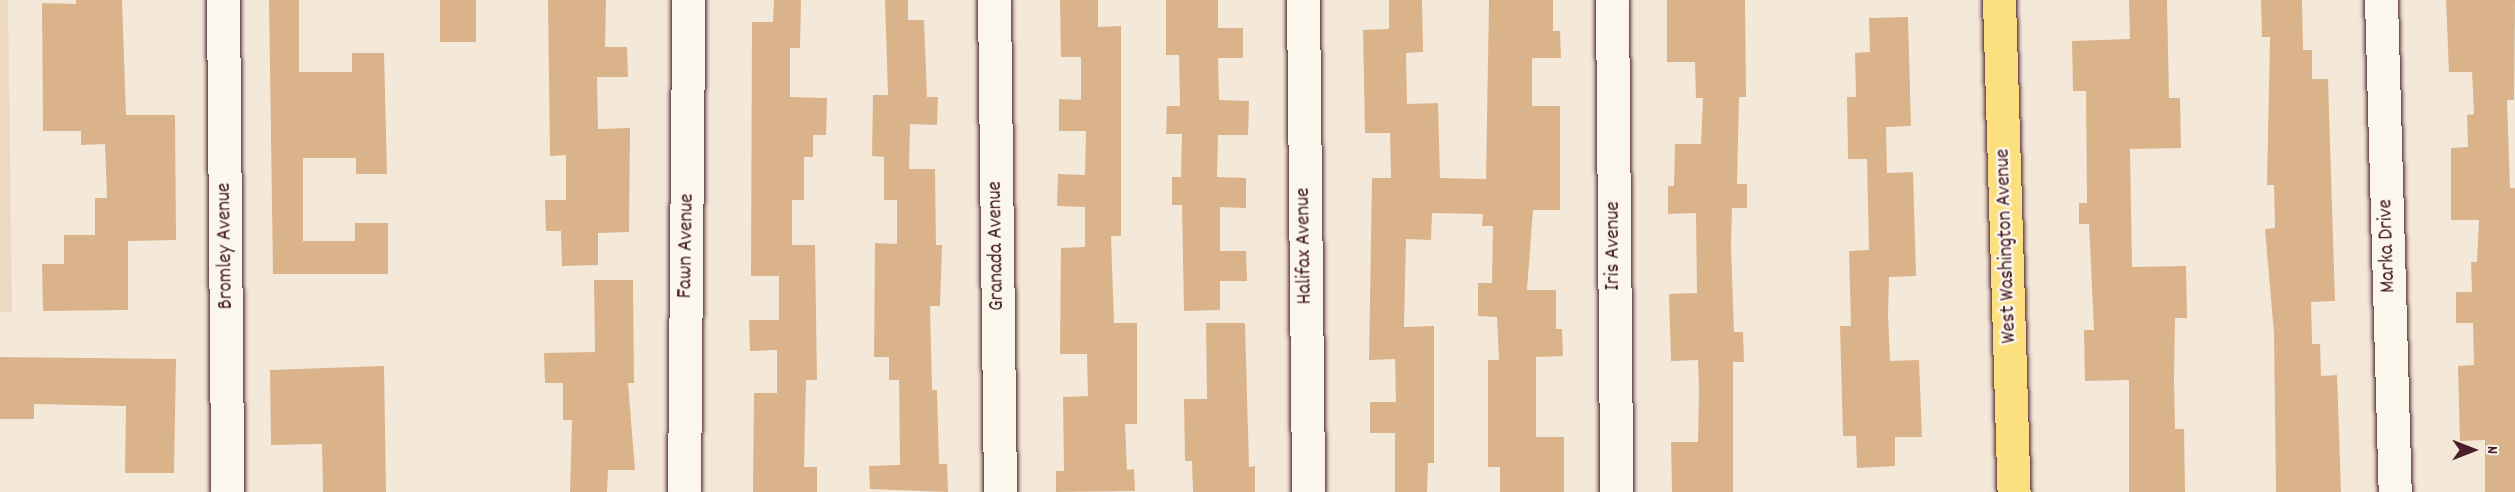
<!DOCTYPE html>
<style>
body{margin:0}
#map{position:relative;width:2515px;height:492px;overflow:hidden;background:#f4e9d9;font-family:Dekko,sans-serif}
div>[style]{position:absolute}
.built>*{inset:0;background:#ecd9c2}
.building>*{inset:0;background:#dab38b;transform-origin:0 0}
.roads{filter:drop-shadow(0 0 2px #4a1f2b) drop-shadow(0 0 2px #4a1f2b)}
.minor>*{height:33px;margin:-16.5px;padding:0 16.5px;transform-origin:16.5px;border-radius:16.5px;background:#fbf7ec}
.major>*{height:33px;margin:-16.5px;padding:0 16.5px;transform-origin:16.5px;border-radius:16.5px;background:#fce080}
span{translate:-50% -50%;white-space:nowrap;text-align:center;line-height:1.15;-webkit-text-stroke:5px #fbf7ec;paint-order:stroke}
.street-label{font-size:21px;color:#4a1f2b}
.north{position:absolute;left:2443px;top:420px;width:60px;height:60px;-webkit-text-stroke:4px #fbf7ec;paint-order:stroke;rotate:90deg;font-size:16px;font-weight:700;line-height:24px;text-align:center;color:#4a1f2b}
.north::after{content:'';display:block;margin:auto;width:21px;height:27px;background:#4a1f2b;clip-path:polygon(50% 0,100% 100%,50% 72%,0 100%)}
</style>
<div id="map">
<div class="built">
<i style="clip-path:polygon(0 0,8px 0,12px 312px,0 312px)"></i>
</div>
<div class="building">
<i style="clip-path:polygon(76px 0,122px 0,126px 115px,175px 115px,176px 240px,128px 241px,128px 310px,43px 311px,42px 264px,64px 264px,64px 235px,95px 235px,95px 198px,107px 198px,105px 144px,81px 145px,81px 131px,43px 131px,42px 3px,76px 4px)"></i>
<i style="clip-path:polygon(269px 0,299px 0,299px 72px,352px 72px,352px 53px,384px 53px,387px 174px,356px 174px,356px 158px,303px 158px,303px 241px,355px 241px,355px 223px,388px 223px,388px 274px,273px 274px)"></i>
<i style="left:440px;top:0;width:36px;height:42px"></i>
<i style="clip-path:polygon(548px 0,606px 0,605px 47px,627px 47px,628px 77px,597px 77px,598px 129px,630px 128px,629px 232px,598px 233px,598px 265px,562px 266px,561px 231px,546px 231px,545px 200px,566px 200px,566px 155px,550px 156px)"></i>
<i style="clip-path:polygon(774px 0,801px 0,800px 48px,790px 48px,790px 97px,827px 98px,826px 135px,813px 135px,813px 157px,804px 157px,804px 200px,792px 200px,792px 245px,815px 245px,817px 380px,806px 380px,804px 467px,817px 467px,817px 492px,753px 492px,754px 393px,777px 393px,777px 350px,750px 351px,749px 320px,779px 320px,779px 276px,751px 276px,752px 22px,773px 22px)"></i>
<i style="clip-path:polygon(885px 0,908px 0,908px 20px,924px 20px,927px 97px,938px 97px,937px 125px,910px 124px,909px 169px,935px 169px,936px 245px,942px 245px,940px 306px,930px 306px,932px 390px,937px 390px,939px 464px,947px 464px,948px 492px,870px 489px,869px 466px,900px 465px,899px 380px,889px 380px,889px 357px,874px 357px,875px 243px,897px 244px,897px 200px,884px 200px,884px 157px,872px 156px,873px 95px,888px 95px)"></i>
<i style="clip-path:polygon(1060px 0,1098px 0,1098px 27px,1121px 26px,1121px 236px,1111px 236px,1114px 323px,1137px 323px,1137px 424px,1125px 424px,1127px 470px,1134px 469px,1135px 491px,1056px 492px,1056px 471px,1064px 471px,1063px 397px,1088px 396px,1087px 354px,1060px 354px,1061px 248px,1085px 247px,1085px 207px,1057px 206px,1058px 174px,1085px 175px,1086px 131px,1059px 131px,1059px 99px,1081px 100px,1081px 57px,1061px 57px)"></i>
<i style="clip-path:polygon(1166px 0,1218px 0,1218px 28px,1243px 28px,1243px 58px,1218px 58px,1219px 100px,1249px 101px,1248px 135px,1218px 135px,1217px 177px,1246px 178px,1246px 208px,1220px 207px,1220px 251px,1246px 251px,1247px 281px,1220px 281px,1220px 310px,1184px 311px,1182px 205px,1172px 205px,1172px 177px,1181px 177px,1182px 134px,1166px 134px,1167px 106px,1180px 106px,1179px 55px,1166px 55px)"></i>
<i style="clip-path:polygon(1389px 0,1422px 0,1423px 52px,1406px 53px,1407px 104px,1438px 103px,1440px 178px,1486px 179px,1489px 0,1553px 0,1553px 31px,1560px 31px,1561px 58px,1532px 58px,1532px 106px,1560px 106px,1560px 210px,1533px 210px,1527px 290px,1556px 290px,1556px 329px,1562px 329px,1563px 356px,1536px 357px,1536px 437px,1564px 437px,1564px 492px,1500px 492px,1500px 467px,1488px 467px,1488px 360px,1499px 360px,1497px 317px,1478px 316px,1478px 283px,1492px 283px,1493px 226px,1482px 226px,1483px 214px,1432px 213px,1431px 240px,1406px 239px,1404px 327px,1434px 326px,1434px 463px,1428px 463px,1427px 492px,1395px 492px,1395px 433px,1370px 433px,1370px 402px,1396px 402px,1395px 359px,1369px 360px,1372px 178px,1391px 178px,1390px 133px,1365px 133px,1363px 30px,1389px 29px)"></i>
<i style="clip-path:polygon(1667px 0,1745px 0,1746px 97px,1739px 97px,1737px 184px,1747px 184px,1747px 208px,1732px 208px,1731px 247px,1734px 332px,1743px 332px,1744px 362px,1733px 362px,1733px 492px,1672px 492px,1671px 442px,1698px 442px,1699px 392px,1698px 360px,1671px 361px,1669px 294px,1697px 293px,1696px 213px,1668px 214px,1668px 186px,1674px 186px,1675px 144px,1701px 144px,1703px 98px,1696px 98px,1695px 62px,1667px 62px)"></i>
<i style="clip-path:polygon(2129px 0,2167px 0,2169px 98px,2180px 98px,2181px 148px,2130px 149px,2132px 267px,2186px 266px,2187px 318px,2175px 318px,2174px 379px,2175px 429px,2184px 429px,2185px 492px,2129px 492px,2129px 380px,2085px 381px,2084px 330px,2094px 330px,2089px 224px,2079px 224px,2079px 203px,2087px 203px,2086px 91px,2073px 91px,2072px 41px,2130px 39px)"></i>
<i style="clip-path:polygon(2261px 0,2302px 0,2303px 50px,2312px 50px,2312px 79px,2328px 79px,2335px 301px,2311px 302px,2312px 344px,2320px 344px,2321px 376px,2337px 375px,2341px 492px,2276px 492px,2274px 333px,2265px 229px,2275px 228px,2274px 185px,2267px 185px,2270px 37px,2262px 37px)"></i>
<i style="clip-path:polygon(2446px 0,2515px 0,2514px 100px,2507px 100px,2510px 188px,2515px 188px,2515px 492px,2485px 492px,2485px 440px,2460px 441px,2458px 366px,2474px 365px,2473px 323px,2456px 323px,2456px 292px,2472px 292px,2471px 262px,2477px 262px,2479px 220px,2451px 220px,2451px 148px,2468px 147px,2467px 115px,2474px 114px,2472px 72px,2449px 72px)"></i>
<i style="clip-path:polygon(1908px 17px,1911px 126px,1886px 127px,1887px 173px,1913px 172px,1916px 276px,1889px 277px,1888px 314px,1890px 361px,1919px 360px,1922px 437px,1895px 437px,1895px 466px,1857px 468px,1856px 436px,1843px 436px,1840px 326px,1851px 326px,1849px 251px,1869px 250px,1867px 159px,1848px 159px,1847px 97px,1856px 97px,1855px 53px,1870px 52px,1869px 18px)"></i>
<i style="clip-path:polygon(594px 280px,633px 280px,634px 383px,628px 383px,635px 470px,608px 470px,607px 492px,570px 492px,572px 420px,563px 420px,563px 383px,545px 383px,544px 353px,595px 352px)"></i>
<i style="clip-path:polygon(1206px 323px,1245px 323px,1249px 467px,1255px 466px,1255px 492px,1193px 492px,1192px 461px,1185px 461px,1184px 399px,1207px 399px)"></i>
<i style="clip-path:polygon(0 357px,176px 359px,174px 473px,125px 473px,126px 406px,34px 404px,34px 419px,0 419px)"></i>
<i style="clip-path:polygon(384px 366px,386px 492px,323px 492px,322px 444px,271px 445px,270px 370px)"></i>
</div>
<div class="roads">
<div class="minor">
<i style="left:223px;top:0;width:492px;rotate:89.5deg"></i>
<i style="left:994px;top:0;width:492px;rotate:89.3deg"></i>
<i style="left:1303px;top:0;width:492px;rotate:89.4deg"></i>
<i style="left:1612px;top:0;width:492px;rotate:89.5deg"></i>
<i style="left:2381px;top:0;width:492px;rotate:88.4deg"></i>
<i style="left:684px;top:492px;width:492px;rotate:-89.5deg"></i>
</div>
<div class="major">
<i style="left:1999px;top:0;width:492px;rotate:88.3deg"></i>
</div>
</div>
<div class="street-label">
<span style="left:226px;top:246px;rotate:-91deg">Bromley Avenue</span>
<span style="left:687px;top:246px;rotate:-89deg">Fawn Avenue</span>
<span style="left:997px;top:246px;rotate:-91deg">Granada Avenue</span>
<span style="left:1305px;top:246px;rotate:-91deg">Halifax Avenue</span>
<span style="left:1614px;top:246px;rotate:-90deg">Iris Avenue</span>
<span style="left:2007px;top:246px;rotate:-92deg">West Washington Avenue</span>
<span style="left:2388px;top:246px;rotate:-92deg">Marka Drive</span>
</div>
<div class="north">N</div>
</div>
